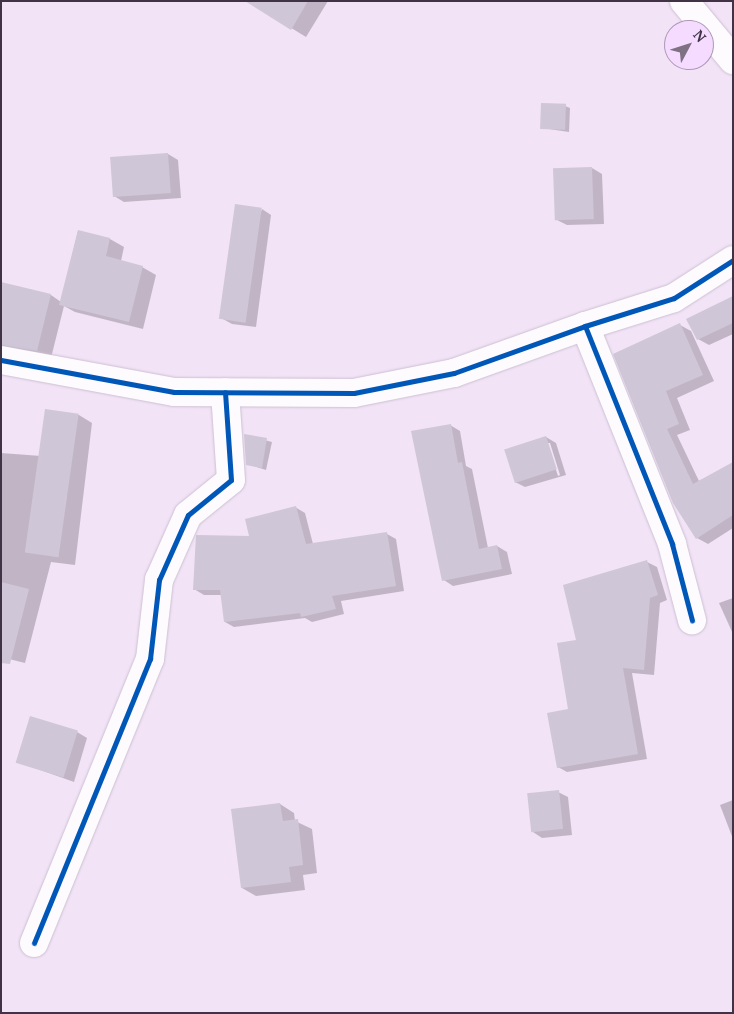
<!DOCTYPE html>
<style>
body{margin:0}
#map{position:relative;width:734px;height:1014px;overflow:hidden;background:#f2e3f7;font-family:"PT Serif",serif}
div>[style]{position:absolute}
.shadow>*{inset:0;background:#0003}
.building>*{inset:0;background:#cfc6d8;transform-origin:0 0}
.roads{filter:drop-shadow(0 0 1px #ccc0d1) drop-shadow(0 0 1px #ccc0d1)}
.minor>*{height:28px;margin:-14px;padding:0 14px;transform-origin:14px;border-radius:14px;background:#fdfbfe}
.cycleway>*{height:5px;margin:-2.5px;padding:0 2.5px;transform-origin:2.5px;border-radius:2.5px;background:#0057b8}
span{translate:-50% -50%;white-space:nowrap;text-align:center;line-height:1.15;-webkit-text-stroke:4px #f5dbff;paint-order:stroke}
.frame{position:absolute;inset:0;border:2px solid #403345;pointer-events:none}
.north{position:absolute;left:664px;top:20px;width:50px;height:50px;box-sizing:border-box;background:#f5dbff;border:1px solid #ad98b5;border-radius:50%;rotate:50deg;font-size:14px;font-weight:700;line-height:20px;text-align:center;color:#403345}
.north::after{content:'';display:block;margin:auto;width:18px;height:22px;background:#7e7183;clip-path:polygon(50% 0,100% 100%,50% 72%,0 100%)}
</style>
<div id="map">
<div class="shadow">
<i style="clip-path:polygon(247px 1px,328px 1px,306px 37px)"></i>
<i style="clip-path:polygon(565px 106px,570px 108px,569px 132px,542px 128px)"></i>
<i style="clip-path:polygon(168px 154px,178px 160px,181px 198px,124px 202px,114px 196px)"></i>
<i style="clip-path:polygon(592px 168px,602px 174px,604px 224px,567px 225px,557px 220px)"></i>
<i style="clip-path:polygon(262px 209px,271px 215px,256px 327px,232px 324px,223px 319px)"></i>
<i style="clip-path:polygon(78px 231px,110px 239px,124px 247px,121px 261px,142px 267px,156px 275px,143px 329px,75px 312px,64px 306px,51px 358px,1px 357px,1px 283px,51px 295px,61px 302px)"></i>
<i style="clip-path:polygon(733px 299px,733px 334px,709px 345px,698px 339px)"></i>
<i style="clip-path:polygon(680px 325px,691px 331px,714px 381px,677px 398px,690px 430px,677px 435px,699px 481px,733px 464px,733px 528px,708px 544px,697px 538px,614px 354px)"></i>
<i style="clip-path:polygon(46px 411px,79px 415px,92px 423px,75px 565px,51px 562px,25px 663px,1px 657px,1px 453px,41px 456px)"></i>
<i style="clip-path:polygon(450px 425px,460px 431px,466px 466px,472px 469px,488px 548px,497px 546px,507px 552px,512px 574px,453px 586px,444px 580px)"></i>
<i style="clip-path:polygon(245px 435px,272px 442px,266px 470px,247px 464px)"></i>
<i style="clip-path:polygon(evenodd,546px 437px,556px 443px,566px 475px,525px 487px,515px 482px,546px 437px,547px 443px,550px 443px,560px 475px,558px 476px,547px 443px)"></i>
<i style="clip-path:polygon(295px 507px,305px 513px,313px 544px,387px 534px,396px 539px,404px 591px,341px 601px,344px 614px,312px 622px,305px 618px,234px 627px,225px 622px,222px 595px,204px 595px,194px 589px,251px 537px)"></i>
<i style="clip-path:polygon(647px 562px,657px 567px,667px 600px,660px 603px,654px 675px,632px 673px,647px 759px,567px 772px,558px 767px,569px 710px,578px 641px)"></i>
<i style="clip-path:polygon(733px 598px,733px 634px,719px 603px)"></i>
<i style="clip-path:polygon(77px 732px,87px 738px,74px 782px,18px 762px)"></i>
<i style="clip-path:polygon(558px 792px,568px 797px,572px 835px,542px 838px,533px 832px)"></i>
<i style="clip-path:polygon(733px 800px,733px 839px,720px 805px)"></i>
<i style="clip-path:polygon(280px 804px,294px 813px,295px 821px,312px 829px,317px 873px,303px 875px,305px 890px,256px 896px,242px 888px)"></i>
</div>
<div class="building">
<i style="clip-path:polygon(245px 1px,308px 1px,291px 30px)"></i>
<i style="left:541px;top:103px;width:25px;height:26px;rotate:2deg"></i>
<i style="left:168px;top:153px;width:40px;height:58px;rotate:86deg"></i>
<i style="left:592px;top:167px;width:52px;height:39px;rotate:88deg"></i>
<i style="left:235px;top:204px;width:27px;height:116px;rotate:8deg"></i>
<i style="clip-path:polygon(78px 230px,110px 238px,106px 256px,143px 266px,129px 322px,59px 305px)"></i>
<i style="clip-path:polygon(1px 282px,51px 294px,37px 351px,1px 345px)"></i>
<i style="clip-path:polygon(733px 296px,733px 323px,697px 340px,686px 319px)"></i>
<i style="clip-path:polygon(680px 323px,703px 375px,666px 391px,679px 424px,667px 429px,693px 484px,733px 462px,733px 515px,696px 539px,673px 503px,613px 354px)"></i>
<i style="left:45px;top:409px;width:34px;height:145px;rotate:8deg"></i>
<i style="clip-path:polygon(451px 424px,458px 463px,462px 462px,479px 549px,497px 545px,502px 569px,442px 581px,411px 431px)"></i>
<i style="clip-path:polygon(244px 434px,267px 438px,262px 468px,246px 465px)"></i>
<i style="left:546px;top:436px;width:35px;height:44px;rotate:72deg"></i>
<i style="clip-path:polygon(296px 506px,306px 544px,387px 532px,396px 586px,332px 596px,336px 609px,301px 617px,300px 613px,224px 622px,220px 590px,193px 590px,196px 535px,249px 536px,245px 519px)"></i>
<i style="clip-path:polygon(647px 560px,658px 595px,650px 598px,644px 670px,623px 668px,638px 754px,557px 768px,547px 713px,568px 709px,557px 643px,576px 640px,563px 585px)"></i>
<i style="clip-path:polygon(1px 582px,29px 589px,10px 664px,1px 663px)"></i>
<i style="left:30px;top:716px;width:50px;height:49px;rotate:17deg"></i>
<i style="left:559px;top:790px;width:39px;height:32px;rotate:84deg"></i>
<i style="clip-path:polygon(280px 803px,283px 821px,298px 819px,303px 865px,289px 867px,291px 882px,241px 888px,231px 809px)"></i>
</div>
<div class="roads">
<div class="minor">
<i style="left:684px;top:1px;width:77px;rotate:50.3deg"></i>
<i style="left:585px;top:326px;width:235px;rotate:68.2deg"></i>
<i style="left:672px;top:544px;width:79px;rotate:75.3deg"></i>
<i style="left:1px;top:360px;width:176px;rotate:10.5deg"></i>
<i style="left:174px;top:392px;width:180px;rotate:0.3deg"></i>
<i style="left:354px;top:393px;width:102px;rotate:-11.3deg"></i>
<i style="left:454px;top:373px;width:139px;rotate:-19.7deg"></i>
<i style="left:585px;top:326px;width:93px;rotate:-17.5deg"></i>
<i style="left:674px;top:298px;width:70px;rotate:-32.8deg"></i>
<i style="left:34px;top:943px;width:307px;rotate:-67.8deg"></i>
<i style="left:150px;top:659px;width:80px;rotate:-83.5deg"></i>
<i style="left:159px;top:580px;width:71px;rotate:-66deg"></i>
<i style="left:188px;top:515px;width:55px;rotate:-39.1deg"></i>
<i style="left:231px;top:480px;width:88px;rotate:-93.9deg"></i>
</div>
</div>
<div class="cycleway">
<i style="left:585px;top:326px;width:235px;rotate:68.2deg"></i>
<i style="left:672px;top:544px;width:79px;rotate:75.3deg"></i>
<i style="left:1px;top:360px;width:176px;rotate:10.5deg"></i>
<i style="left:174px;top:392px;width:180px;rotate:0.3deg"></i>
<i style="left:354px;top:393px;width:102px;rotate:-11.3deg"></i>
<i style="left:454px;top:373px;width:139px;rotate:-19.7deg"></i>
<i style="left:585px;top:326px;width:93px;rotate:-17.5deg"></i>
<i style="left:674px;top:298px;width:70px;rotate:-32.8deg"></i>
<i style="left:34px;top:943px;width:307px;rotate:-67.8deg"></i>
<i style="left:150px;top:659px;width:80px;rotate:-83.5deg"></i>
<i style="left:159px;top:580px;width:71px;rotate:-66deg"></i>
<i style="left:188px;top:515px;width:55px;rotate:-39.1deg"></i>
<i style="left:231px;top:480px;width:88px;rotate:-93.9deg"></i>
</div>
<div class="frame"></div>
<div class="north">N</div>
</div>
